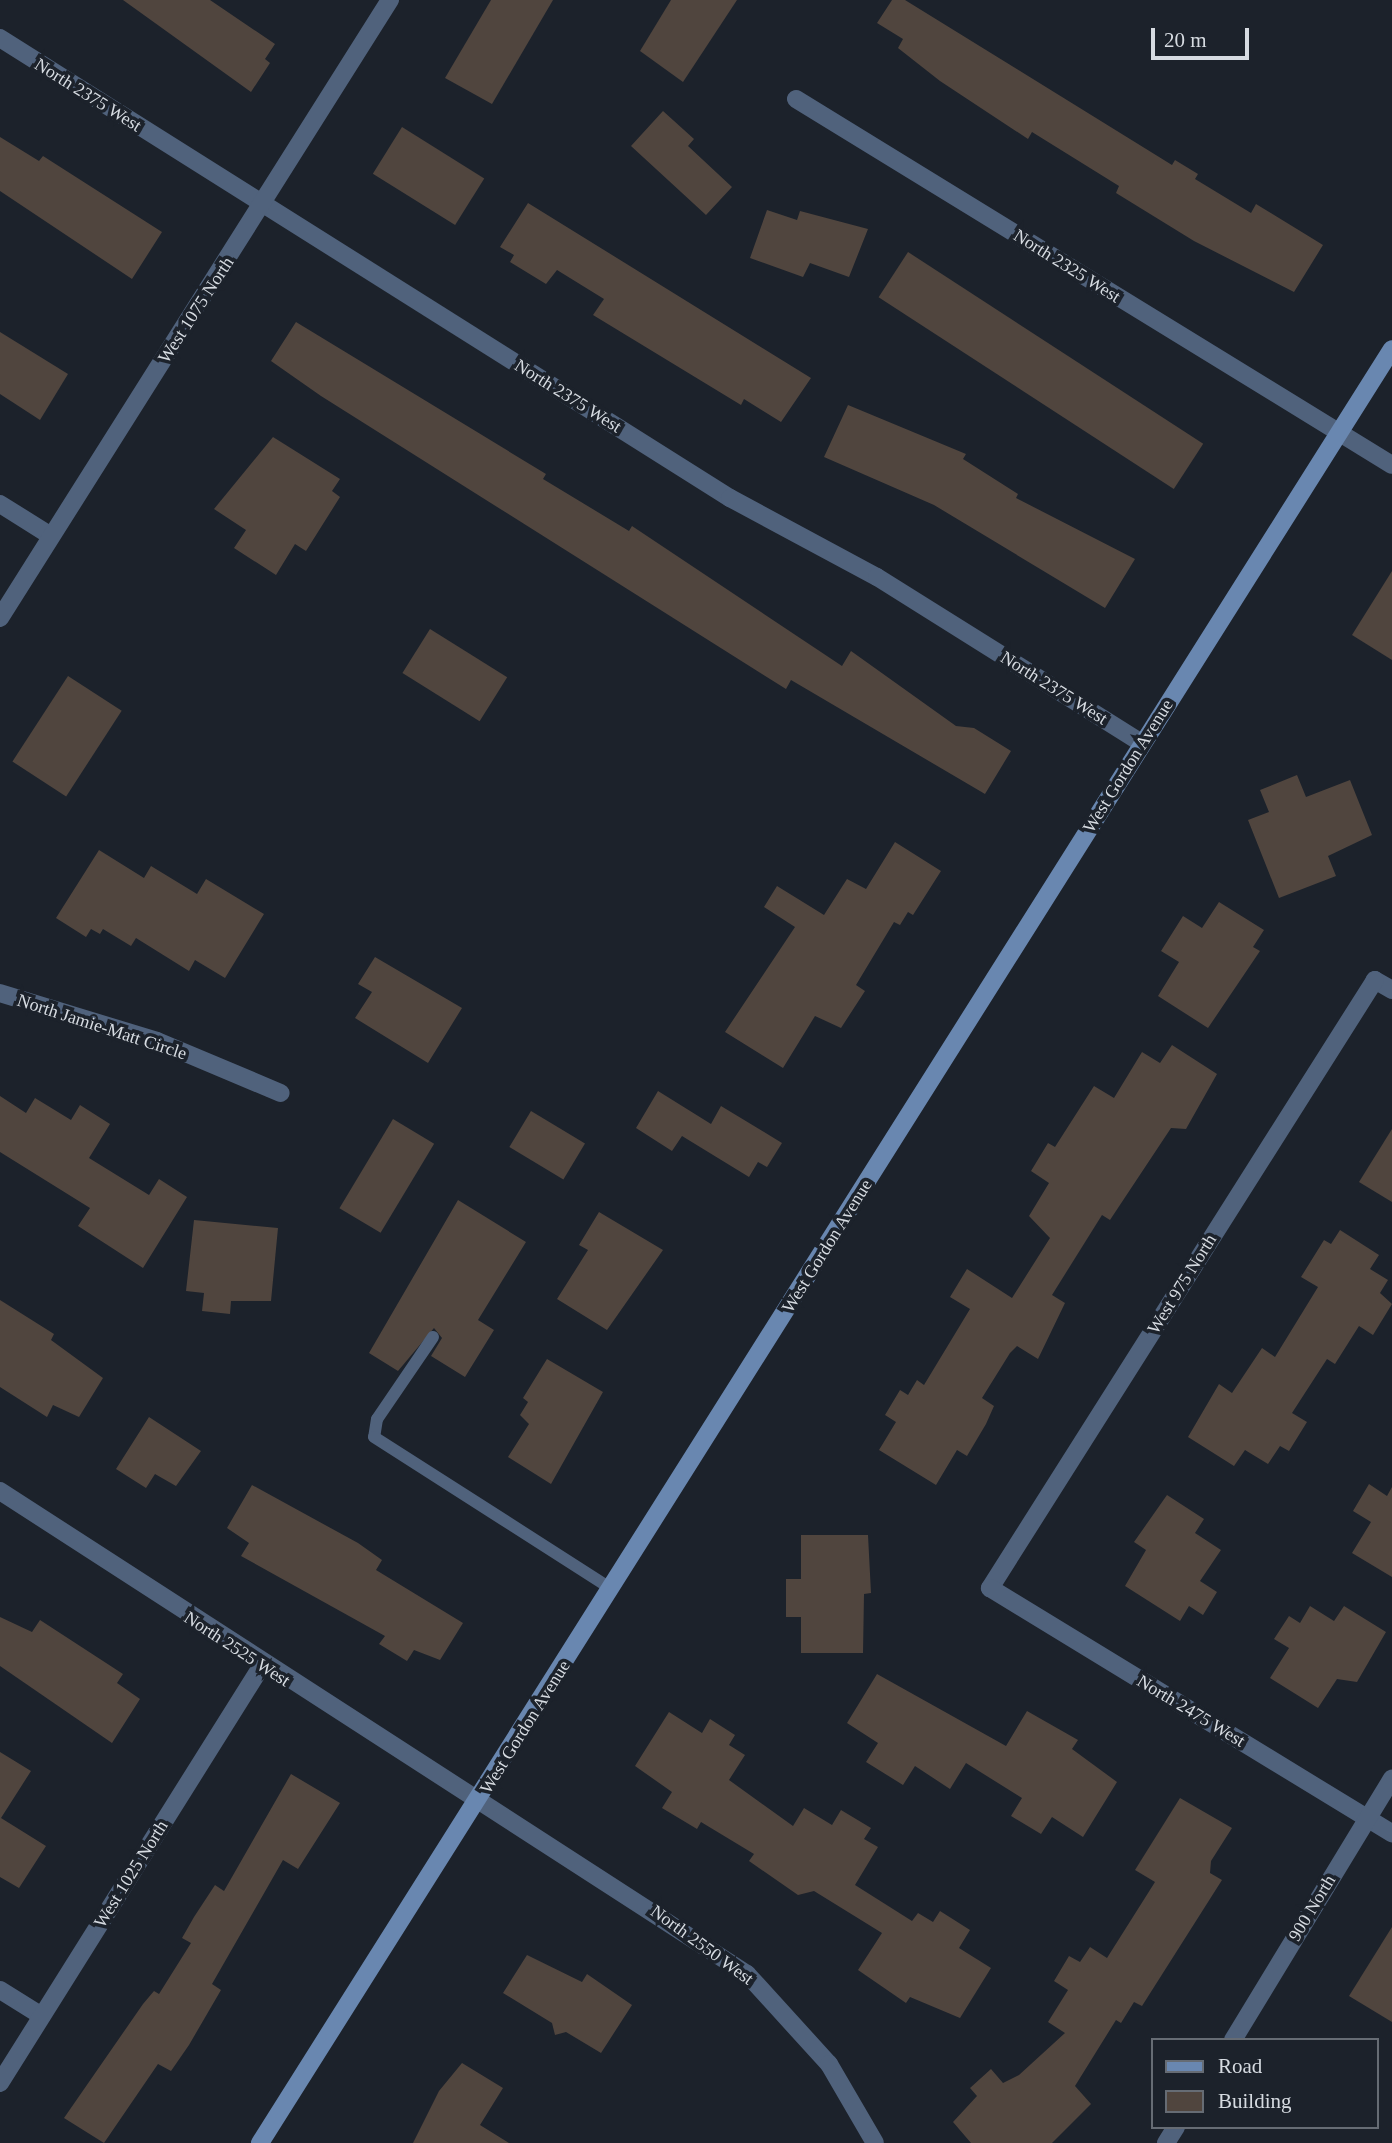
<!DOCTYPE html>
<style>
body{margin:0}
#map{position:relative;width:1392px;height:2143px;overflow:hidden;background:#1c222b;font-family:Georgia,serif}
div>[style]{position:absolute}
.building>*{inset:0;background:#50453e;transform-origin:0 0}
.service>*{height:12px;margin:-6px;padding:0 6px;transform-origin:6px;border-radius:6px;background:#50627c}
.minor>*{height:18px;margin:-9px;padding:0 9px;transform-origin:9px;border-radius:9px;background:#50627c}
.secondary>*{height:18px;margin:-9px;padding:0 9px;transform-origin:9px;border-radius:9px;background:#6987b0}
span{translate:-50% -50%;white-space:nowrap;text-align:center;line-height:1.15;-webkit-text-stroke:7px #1c222b;paint-order:stroke}
.street-label{font-size:18px;color:#d6dbe1}
.legend{position:absolute;left:1151px;top:2038px;width:228px;height:91px;box-sizing:border-box;background:#1c222b;border:2px solid #666c74;margin:0;padding:9px 12px;list-style:none;font-size:21px;color:#d6dbe1}
.legend li{display:flex;align-items:center;gap:14px;height:35px}
.legend b{width:35px;border:2px solid #666c74}
.scale{position:absolute;left:1151px;top:28px;width:98px;height:32px;box-sizing:border-box;border:4px solid #d6dbe1;border-top:0;padding-left:9px;font-size:21px;line-height:24px;white-space:nowrap;color:#d6dbe1;-webkit-text-stroke:5px #1c222b;paint-order:stroke}
</style>
<div id="map">
<div class="building">
<i style="clip-path:polygon(123px 0,210px 0,275px 44px,265px 59px,270px 63px,251px 92px)"></i>
<i style="clip-path:polygon(491px 0,553px 0,492px 104px,445px 78px)"></i>
<i style="clip-path:polygon(671px 0,737px 0,683px 82px,640px 51px)"></i>
<i style="clip-path:polygon(892px 0,905px 0,1172px 165px,1175px 160px,1198px 174px,1195px 179px,1251px 213px,1256px 204px,1323px 245px,1294px 292px,1194px 241px,1116px 193px,1119px 186px,1032px 132px,1028px 139px,940px 81px,898px 48px,903px 39px,877px 23px)"></i>
<i style="clip-path:polygon(663px 111px,694px 139px,688px 146px,732px 187px,706px 215px,631px 146px)"></i>
<i style="left:402px;top:127px;width:97px;height:55px;rotate:32deg"></i>
<i style="clip-path:polygon(0 137px,39px 161px,43px 156px,162px 232px,132px 279px,0 191px)"></i>
<i style="clip-path:polygon(528px 203px,811px 378px,781px 422px,744px 399px,741px 405px,593px 315px,604px 299px,557px 270px,546px 284px,510px 262px,514px 255px,500px 247px)"></i>
<i style="clip-path:polygon(767px 210px,797px 220px,800px 211px,868px 229px,849px 277px,810px 263px,803px 277px,750px 258px)"></i>
<i style="left:908px;top:252px;width:352px;height:54px;rotate:33deg"></i>
<i style="clip-path:polygon(296px 322px,546px 474px,543px 479px,629px 531px,632px 526px,842px 666px,851px 651px,956px 726px,974px 728px,1011px 751px,985px 794px,791px 680px,786px 689px,321px 396px,271px 361px)"></i>
<i style="clip-path:polygon(0 332px,68px 374px,40px 420px,0 394px)"></i>
<i style="clip-path:polygon(848px 405px,966px 454px,963px 459px,1018px 494px,1016px 498px,1135px 559px,1105px 608px,934px 505px,824px 457px)"></i>
<i style="clip-path:polygon(273px 437px,340px 479px,332px 491px,340px 497px,306px 551px,295px 544px,276px 575px,234px 548px,246px 530px,214px 509px)"></i>
<i style="clip-path:polygon(1392px 571px,1392px 660px,1352px 635px)"></i>
<i style="left:430px;top:629px;width:91px;height:52px;rotate:32deg"></i>
<i style="left:68px;top:676px;width:64px;height:102px;rotate:33deg"></i>
<i style="clip-path:polygon(1297px 775px,1306px 797px,1350px 780px,1372px 835px,1328px 856px,1336px 876px,1279px 898px,1248px 820px,1269px 812px,1260px 790px)"></i>
<i style="clip-path:polygon(895px 842px,941px 871px,913px 915px,908px 912px,900px 925px,894px 922px,856px 985px,865px 991px,841px 1028px,815px 1016px,783px 1068px,725px 1032px,795px 927px,764px 907px,777px 886px,824px 915px,847px 879px,866px 889px)"></i>
<i style="clip-path:polygon(99px 850px,144px 878px,151px 866px,197px 894px,206px 879px,264px 914px,225px 978px,195px 960px,189px 971px,136px 938px,131px 946px,103px 929px,100px 934px,91px 929px,86px 937px,56px 918px)"></i>
<i style="clip-path:polygon(1219px 902px,1264px 930px,1253px 947px,1260px 951px,1208px 1028px,1158px 996px,1179px 962px,1161px 951px,1183px 916px,1202px 928px)"></i>
<i style="clip-path:polygon(375px 957px,462px 1008px,428px 1063px,355px 1018px,372px 992px,358px 984px)"></i>
<i style="clip-path:polygon(1172px 1045px,1217px 1074px,1186px 1129px,1171px 1128px,1110px 1220px,1102px 1215px,1052px 1295px,1065px 1303px,1038px 1359px,1017px 1346px,1010px 1353px,982px 1398px,994px 1406px,986px 1424px,967px 1456px,957px 1450px,936px 1485px,879px 1450px,896px 1422px,885px 1415px,900px 1390px,908px 1395px,917px 1380px,924px 1385px,970px 1309px,950px 1297px,967px 1269px,1012px 1298px,1050px 1238px,1029px 1216px,1049px 1183px,1031px 1171px,1048px 1143px,1055px 1147px,1094px 1086px,1114px 1098px,1142px 1052px,1160px 1063px)"></i>
<i style="clip-path:polygon(658px 1091px,711px 1124px,721px 1106px,782px 1143px,767px 1167px,758px 1162px,749px 1177px,682px 1136px,672px 1151px,636px 1128px)"></i>
<i style="clip-path:polygon(0 1096px,26px 1113px,35px 1098px,71px 1120px,80px 1105px,110px 1124px,89px 1158px,149px 1195px,159px 1179px,187px 1197px,143px 1268px,78px 1226px,90px 1208px,0 1152px)"></i>
<i style="left:531px;top:1111px;width:63px;height:42px;rotate:31deg"></i>
<i style="left:393px;top:1119px;width:48px;height:104px;rotate:31deg"></i>
<i style="clip-path:polygon(1392px 1129px,1392px 1202px,1359px 1182px)"></i>
<i style="clip-path:polygon(458px 1200px,526px 1242px,478px 1320px,494px 1330px,465px 1377px,431px 1356px,442px 1338px,434px 1328px,398px 1371px,369px 1353px)"></i>
<i style="clip-path:polygon(599px 1212px,663px 1250px,607px 1330px,557px 1299px,588px 1250px,579px 1245px)"></i>
<i style="clip-path:polygon(194px 1220px,278px 1228px,271px 1301px,231px 1301px,230px 1314px,202px 1311px,204px 1293px,186px 1291px)"></i>
<i style="clip-path:polygon(1340px 1230px,1379px 1255px,1370px 1269px,1388px 1280px,1380px 1293px,1392px 1304px,1373px 1335px,1359px 1326px,1335px 1364px,1327px 1359px,1292px 1413px,1307px 1422px,1289px 1451px,1280px 1446px,1268px 1464px,1245px 1450px,1234px 1466px,1188px 1437px,1219px 1384px,1232px 1393px,1262px 1348px,1275px 1357px,1318px 1287px,1301px 1277px,1324px 1240px,1331px 1244px)"></i>
<i style="clip-path:polygon(0 1300px,54px 1334px,51px 1340px,103px 1378px,79px 1417px,53px 1405px,47px 1417px,0 1387px)"></i>
<i style="clip-path:polygon(547px 1359px,603px 1392px,551px 1484px,508px 1457px,529px 1424px,520px 1415px,528px 1402px,523px 1398px)"></i>
<i style="clip-path:polygon(149px 1417px,201px 1451px,176px 1486px,155px 1474px,146px 1488px,116px 1469px)"></i>
<i style="clip-path:polygon(1369px 1484px,1387px 1496px,1392px 1487px,1392px 1577px,1352px 1553px,1371px 1522px,1353px 1511px)"></i>
<i style="clip-path:polygon(252px 1485px,358px 1543px,382px 1560px,376px 1570px,463px 1623px,440px 1660px,414px 1650px,407px 1661px,379px 1644px,385px 1636px,241px 1556px,249px 1543px,227px 1528px)"></i>
<i style="clip-path:polygon(1167px 1495px,1204px 1519px,1195px 1533px,1221px 1550px,1200px 1581px,1217px 1592px,1203px 1615px,1189px 1606px,1180px 1621px,1125px 1586px,1146px 1550px,1134px 1542px)"></i>
<i style="clip-path:polygon(801px 1535px,868px 1535px,871px 1593px,864px 1594px,863px 1653px,801px 1653px,801px 1617px,786px 1617px,786px 1579px,801px 1579px)"></i>
<i style="clip-path:polygon(1310px 1606px,1334px 1621px,1344px 1606px,1386px 1632px,1357px 1682px,1337px 1679px,1318px 1708px,1270px 1678px,1289px 1648px,1274px 1639px,1289px 1616px,1300px 1623px)"></i>
<i style="clip-path:polygon(0 1617px,32px 1632px,40px 1620px,123px 1674px,117px 1683px,140px 1699px,112px 1743px,0 1666px)"></i>
<i style="clip-path:polygon(877px 1674px,1006px 1746px,1027px 1711px,1078px 1740px,1072px 1749px,1117px 1782px,1083px 1837px,1052px 1817px,1041px 1834px,1011px 1816px,1022px 1798px,966px 1763px,950px 1789px,915px 1766px,903px 1785px,866px 1762px,878px 1743px,847px 1723px)"></i>
<i style="clip-path:polygon(669px 1712px,702px 1733px,710px 1719px,735px 1735px,729px 1745px,745px 1755px,729px 1780px,793px 1826px,804px 1808px,832px 1825px,841px 1810px,871px 1828px,864px 1839px,878px 1847px,855px 1885px,912px 1921px,918px 1913px,933px 1922px,940px 1911px,970px 1930px,959px 1948px,991px 1968px,960px 2018px,910px 1997px,906px 2003px,858px 1970px,882px 1933px,814px 1891px,798px 1895px,749px 1861px,754px 1854px,701px 1822px,697px 1829px,662px 1808px,672px 1792px,635px 1766px)"></i>
<i style="clip-path:polygon(0 1752px,31px 1771px,1px 1818px,46px 1846px,19px 1888px,0 1877px)"></i>
<i style="clip-path:polygon(291px 1774px,340px 1803px,298px 1869px,283px 1860px,212px 1984px,221px 1990px,189px 2045px,171px 2071px,158px 2064px,104px 2143px,64px 2118px,143px 2004px,154px 1991px,159px 1994px,191px 1943px,182px 1938px,194px 1917px,215px 1885px,224px 1891px)"></i>
<i style="clip-path:polygon(1180px 1798px,1232px 1828px,1211px 1861px,1210px 1873px,1222px 1880px,1142px 2006px,1134px 2002px,1121px 2023px,1116px 2020px,1075px 2086px,1091px 2104px,1052px 2143px,971px 2143px,953px 2122px,977px 2096px,970px 2088px,991px 2069px,1003px 2083px,1019px 2075px,1065px 2033px,1048px 2022px,1068px 1990px,1054px 1981px,1069px 1956px,1080px 1962px,1090px 1947px,1107px 1958px,1155px 1882px,1135px 1870px)"></i>
<i style="clip-path:polygon(1392px 1927px,1392px 2022px,1349px 1996px)"></i>
<i style="clip-path:polygon(527px 1955px,582px 1982px,587px 1974px,632px 2005px,601px 2053px,566px 2032px,555px 2035px,552px 2023px,503px 1993px)"></i>
<i style="clip-path:polygon(462px 2063px,503px 2088px,480px 2125px,509px 2143px,413px 2143px,439px 2091px)"></i>
</div>
<div class="service">
<i style="left:433px;top:1337px;width:99px;rotate:124.3deg"></i>
<i style="left:377px;top:1419px;width:18px;rotate:99deg"></i>
<i style="left:374px;top:1437px;width:282px;rotate:32.6deg"></i>
</div>
<div class="minor">
<i style="left:0;top:38px;width:863px;rotate:32.22deg"></i>
<i style="left:730px;top:498px;width:167px;rotate:28.3deg"></i>
<i style="left:877px;top:577px;width:313px;rotate:32.1deg"></i>
<i style="left:796px;top:99px;width:699px;rotate:31.55deg"></i>
<i style="left:0;top:504px;width:60px;rotate:32.1deg"></i>
<i style="left:0;top:618px;width:731px;rotate:-57.75deg"></i>
<i style="left:1392px;top:990px;width:20px;rotate:-150deg"></i>
<i style="left:1375px;top:980px;width:720px;rotate:122.34deg"></i>
<i style="left:990px;top:1588px;width:471px;rotate:31.4deg"></i>
<i style="left:0;top:993px;width:164px;rotate:17deg"></i>
<i style="left:157px;top:1041px;width:134px;rotate:22.8deg"></i>
<i style="left:0;top:1491px;width:890px;rotate:32.89deg"></i>
<i style="left:747px;top:1974px;width:122px;rotate:47.7deg"></i>
<i style="left:829px;top:2064px;width:91px;rotate:59.8deg"></i>
<i style="left:0;top:1990px;width:49px;rotate:31.8deg"></i>
<i style="left:1233px;top:2040px;width:306px;rotate:-58.7deg"></i>
<i style="left:0;top:2083px;width:492px;rotate:-57.9deg"></i>
<i style="left:1166px;top:2143px;width:19px;rotate:-58deg"></i>
</div>
<div class="secondary">
<i style="left:260px;top:2143px;width:2121px;rotate:-57.75deg"></i>
</div>
<div class="street-label">
<span style="left:88px;top:95px;rotate:32deg">North 2375 West</span>
<span style="left:1067px;top:266px;rotate:32deg">North 2325 West</span>
<span style="left:196px;top:310px;rotate:-57deg">West 1075 North</span>
<span style="left:568px;top:396px;rotate:32deg">North 2375 West</span>
<span style="left:1054px;top:688px;rotate:32deg">North 2375 West</span>
<span style="left:1128px;top:766px;rotate:-58deg">West Gordon Avenue</span>
<span style="left:102px;top:1027px;rotate:18deg">North Jamie-Matt Circle</span>
<span style="left:827px;top:1246px;rotate:-58deg">West Gordon Avenue</span>
<span style="left:1182px;top:1284px;rotate:-58deg">West 975 North</span>
<span style="left:237px;top:1649px;rotate:33deg">North 2525 West</span>
<span style="left:1191px;top:1711px;rotate:31deg">North 2475 West</span>
<span style="left:525px;top:1727px;rotate:-58deg">West Gordon Avenue</span>
<span style="left:131px;top:1874px;rotate:-58deg">West 1025 North</span>
<span style="left:1312px;top:1908px;rotate:-59deg">900 North</span>
<span style="left:702px;top:1945px;rotate:36deg">North 2550 West</span>
</div>
<ul class="legend">
<li><b style="height:9px;background:#6987b0"></b>Road</li>
<li><b style="height:19px;background:#50453e"></b>Building</li>
</ul>
<div class="scale">20 m</div>
</div>
